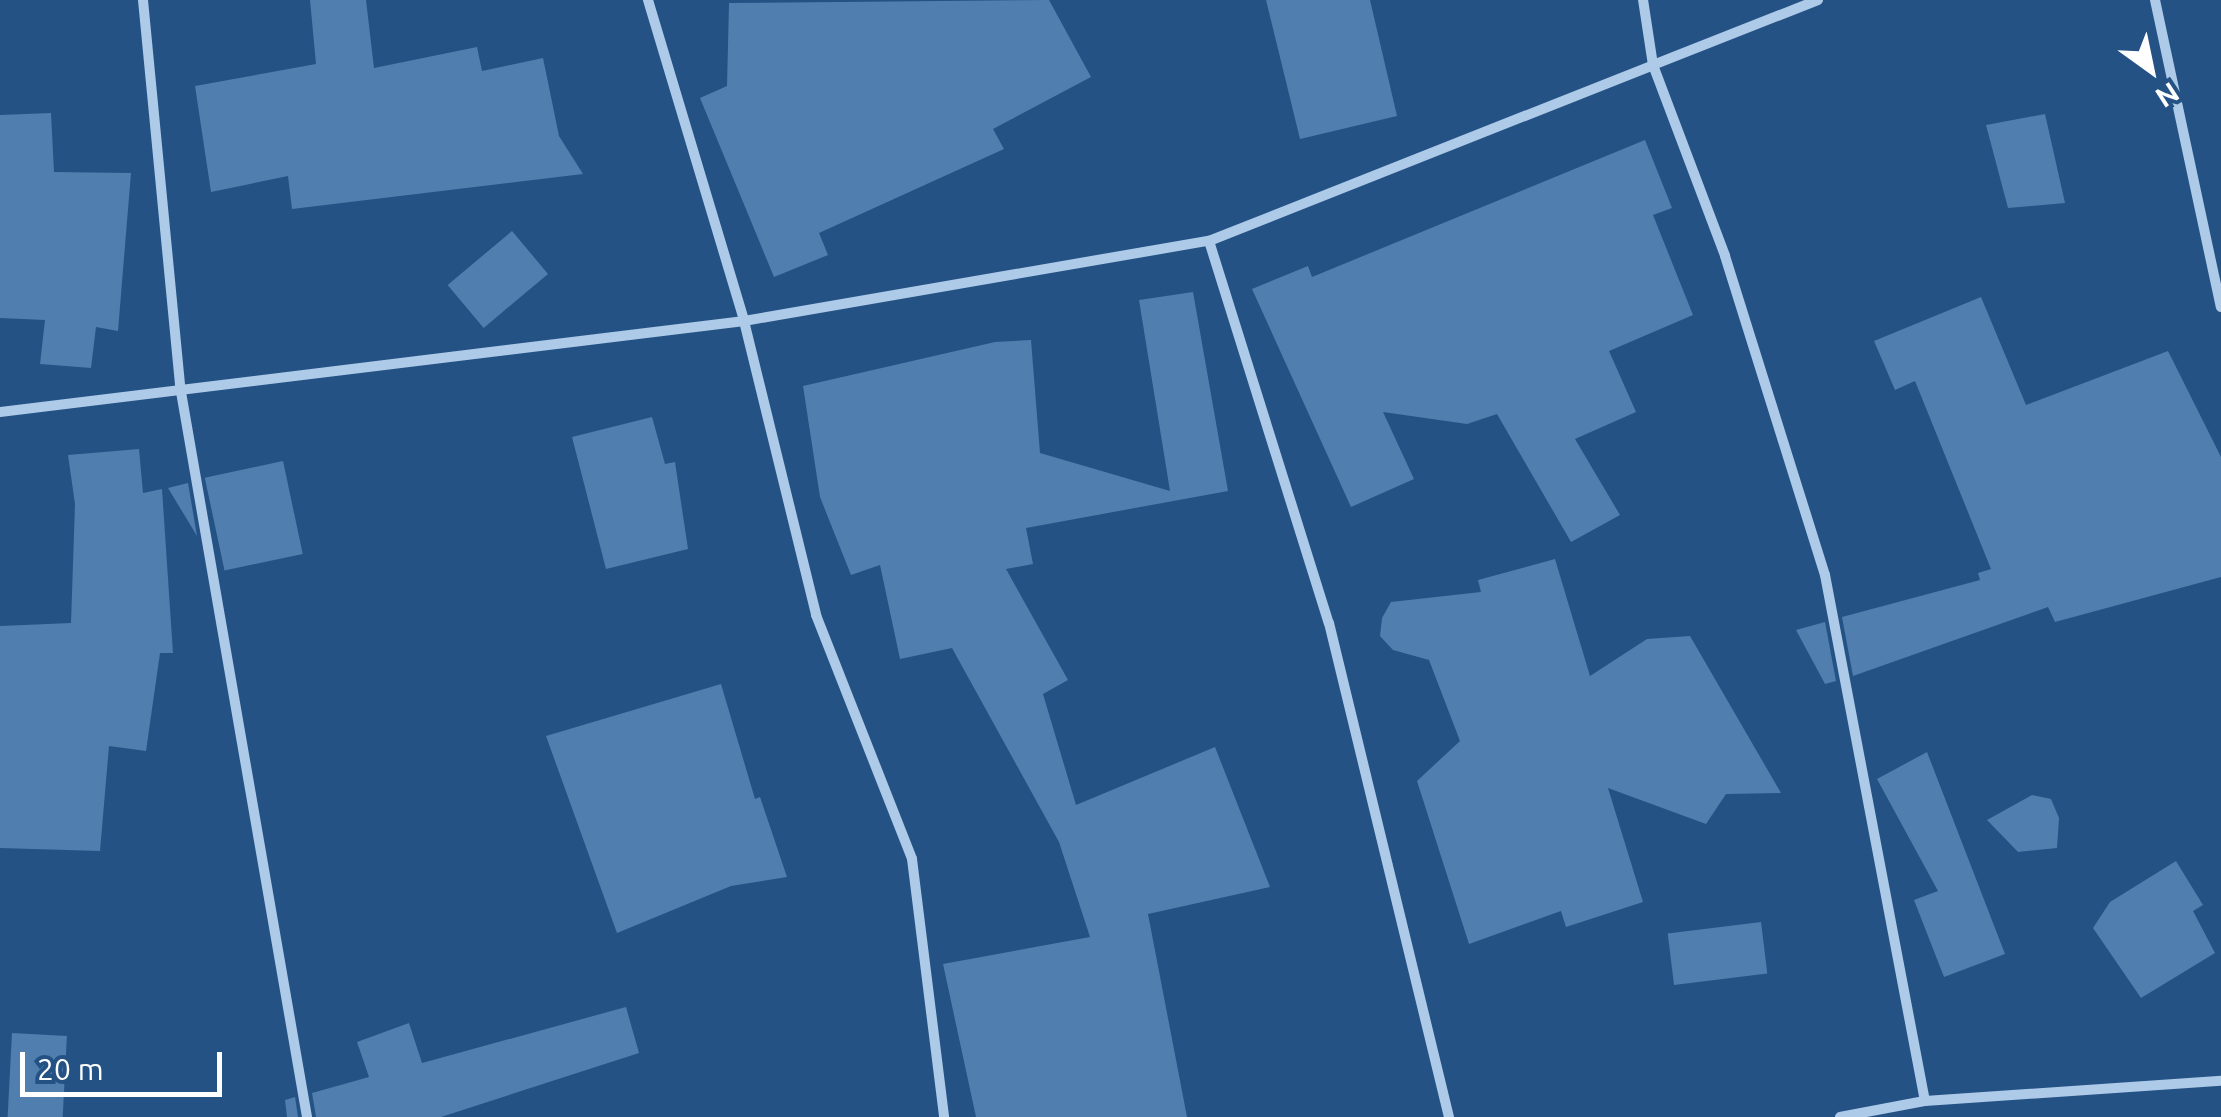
<!DOCTYPE html>
<style>
body{margin:0}
#map{position:relative;width:2221px;height:1117px;overflow:hidden;background:#245284;font-family:Ubuntu,sans-serif}
div>[style]{position:absolute}
.building>*{inset:0;background:#507eae;transform-origin:0 0}
.street>*{height:10px;margin:-5px;padding:0 5px;transform-origin:5px;border-radius:5px;background:#adcae8}
span{translate:-50% -50%;white-space:nowrap;text-align:center;line-height:1.15;-webkit-text-stroke:8px #245284;paint-order:stroke}
.north{position:absolute;left:2101px;top:20px;width:100px;height:100px;-webkit-text-stroke:8px #245284;paint-order:stroke;rotate:147deg;font-size:28px;font-weight:700;line-height:40px;text-align:center;color:#fff}
.north::after{content:'';display:block;margin:auto;width:35px;height:45px;background:#fff;clip-path:polygon(50% 0,100% 100%,50% 72%,0 100%)}
.scale{position:absolute;left:20px;top:1052px;width:202px;height:45px;box-sizing:border-box;border:5px solid #fff;border-top:0;padding-left:12px;font-size:30px;line-height:35px;white-space:nowrap;color:#fff;-webkit-text-stroke:8px #245284;paint-order:stroke}
</style>
<div id="map">
<div class="building">
<i style="clip-path:polygon(310px 0,366px 0,374px 68px,477px 47px,482px 71px,543px 58px,559px 136px,583px 174px,292px 209px,288px 176px,211px 192px,195px 86px,316px 64px)"></i>
<i style="clip-path:polygon(1049px 0,1091px 77px,993px 129px,1004px 149px,819px 233px,828px 255px,774px 277px,700px 98px,727px 86px,729px 3px)"></i>
<i style="clip-path:polygon(1266px 0,1370px 0,1397px 116px,1300px 139px)"></i>
<i style="clip-path:polygon(51px 113px,54px 172px,131px 173px,118px 331px,96px 327px,91px 368px,40px 364px,45px 320px,0 318px,0 115px)"></i>
<i style="clip-path:polygon(2045px 114px,2065px 203px,2008px 208px,1986px 125px)"></i>
<i style="clip-path:polygon(1645px 140px,1672px 208px,1653px 215px,1693px 315px,1609px 351px,1636px 412px,1575px 439px,1620px 515px,1571px 542px,1497px 414px,1467px 424px,1383px 412px,1414px 479px,1351px 507px,1252px 289px,1308px 266px,1312px 277px)"></i>
<i style="left:512px;top:231px;width:56px;height:84px;rotate:50deg"></i>
<i style="clip-path:polygon(1193px 292px,1228px 491px,1026px 528px,1033px 564px,1006px 569px,1068px 680px,1043px 694px,1076px 805px,1215px 747px,1270px 887px,1148px 914px,1187px 1117px,976px 1117px,943px 964px,1090px 937px,1059px 842px,952px 648px,900px 659px,880px 565px,851px 575px,820px 497px,803px 386px,995px 342px,1031px 340px,1040px 453px,1170px 491px,1139px 300px)"></i>
<i style="clip-path:polygon(1981px 297px,2026px 405px,2168px 351px,2221px 457px,2221px 577px,2055px 622px,2048px 607px,1853px 676px,1842px 617px,1980px 580px,1978px 573px,1991px 569px,1915px 381px,1895px 390px,1874px 341px)"></i>
<i style="clip-path:polygon(652px 417px,665px 464px,675px 462px,688px 549px,606px 569px,572px 437px)"></i>
<i style="clip-path:polygon(139px 449px,143px 493px,162px 489px,173px 653px,160px 653px,146px 751px,109px 746px,100px 851px,0 848px,0 626px,71px 623px,75px 504px,68px 455px)"></i>
<i style="left:283px;top:461px;width:95px;height:80px;rotate:78deg"></i>
<i style="clip-path:polygon(188px 483px,197px 536px,168px 488px)"></i>
<i style="clip-path:polygon(1555px 559px,1590px 676px,1647px 639px,1690px 636px,1781px 793px,1726px 794px,1706px 824px,1608px 788px,1643px 902px,1566px 927px,1561px 911px,1469px 944px,1417px 781px,1460px 741px,1429px 660px,1393px 650px,1380px 636px,1382px 618px,1391px 602px,1481px 592px,1478px 580px)"></i>
<i style="clip-path:polygon(1825px 622px,1836px 681px,1825px 684px,1796px 630px)"></i>
<i style="clip-path:polygon(721px 684px,755px 799px,760px 797px,787px 877px,731px 886px,617px 933px,546px 736px)"></i>
<i style="clip-path:polygon(1927px 752px,2005px 954px,1944px 977px,1914px 900px,1938px 891px,1877px 779px)"></i>
<i style="clip-path:polygon(2032px 795px,2051px 799px,2059px 818px,2057px 848px,2018px 852px,1987px 820px)"></i>
<i style="clip-path:polygon(2176px 861px,2203px 905px,2193px 911px,2215px 953px,2141px 998px,2093px 928px,2110px 902px)"></i>
<i style="left:1761px;top:922px;width:52px;height:94px;rotate:83deg"></i>
<i style="clip-path:polygon(626px 1007px,639px 1053px,441px 1117px,316px 1117px,312px 1093px,369px 1077px,357px 1042px,409px 1023px,422px 1063px)"></i>
<i style="left:12px;top:1033px;width:55px;height:84px;rotate:3deg"></i>
<i style="clip-path:polygon(295px 1097px,298px 1117px,287px 1117px,285px 1100px)"></i>
</div>
<div class="street">
<i style="left:143px;top:0;width:394px;rotate:84.5deg"></i>
<i style="left:181px;top:392px;width:736px;rotate:80.14deg"></i>
<i style="left:648px;top:0;width:335px;rotate:73.3deg"></i>
<i style="left:744px;top:321px;width:303px;rotate:76.2deg"></i>
<i style="left:816px;top:615px;width:262px;rotate:68.5deg"></i>
<i style="left:912px;top:859px;width:260px;rotate:82.9deg"></i>
<i style="left:1818px;top:0;width:177px;rotate:158.5deg"></i>
<i style="left:1653px;top:65px;width:204px;rotate:69.3deg"></i>
<i style="left:1725px;top:256px;width:334px;rotate:72.6deg"></i>
<i style="left:1825px;top:575px;width:535px;rotate:79.24deg"></i>
<i style="left:2155px;top:0;width:314px;rotate:77.9deg"></i>
<i style="left:1209px;top:241px;width:400px;rotate:72.6deg"></i>
<i style="left:1329px;top:623px;width:508px;rotate:76.35deg"></i>
<i style="left:0;top:412px;width:750px;rotate:-6.97deg"></i>
<i style="left:744px;top:321px;width:472px;rotate:-9.8deg"></i>
<i style="left:1209px;top:241px;width:478px;rotate:-21.6deg"></i>
<i style="left:1653px;top:65px;width:66px;rotate:-98.7deg"></i>
<i style="left:1840px;top:1117px;width:86px;rotate:-10.7deg"></i>
<i style="left:1925px;top:1101px;width:297px;rotate:-3.9deg"></i>
</div>
<div class="north">N</div>
<div class="scale">20 m</div>
</div>
